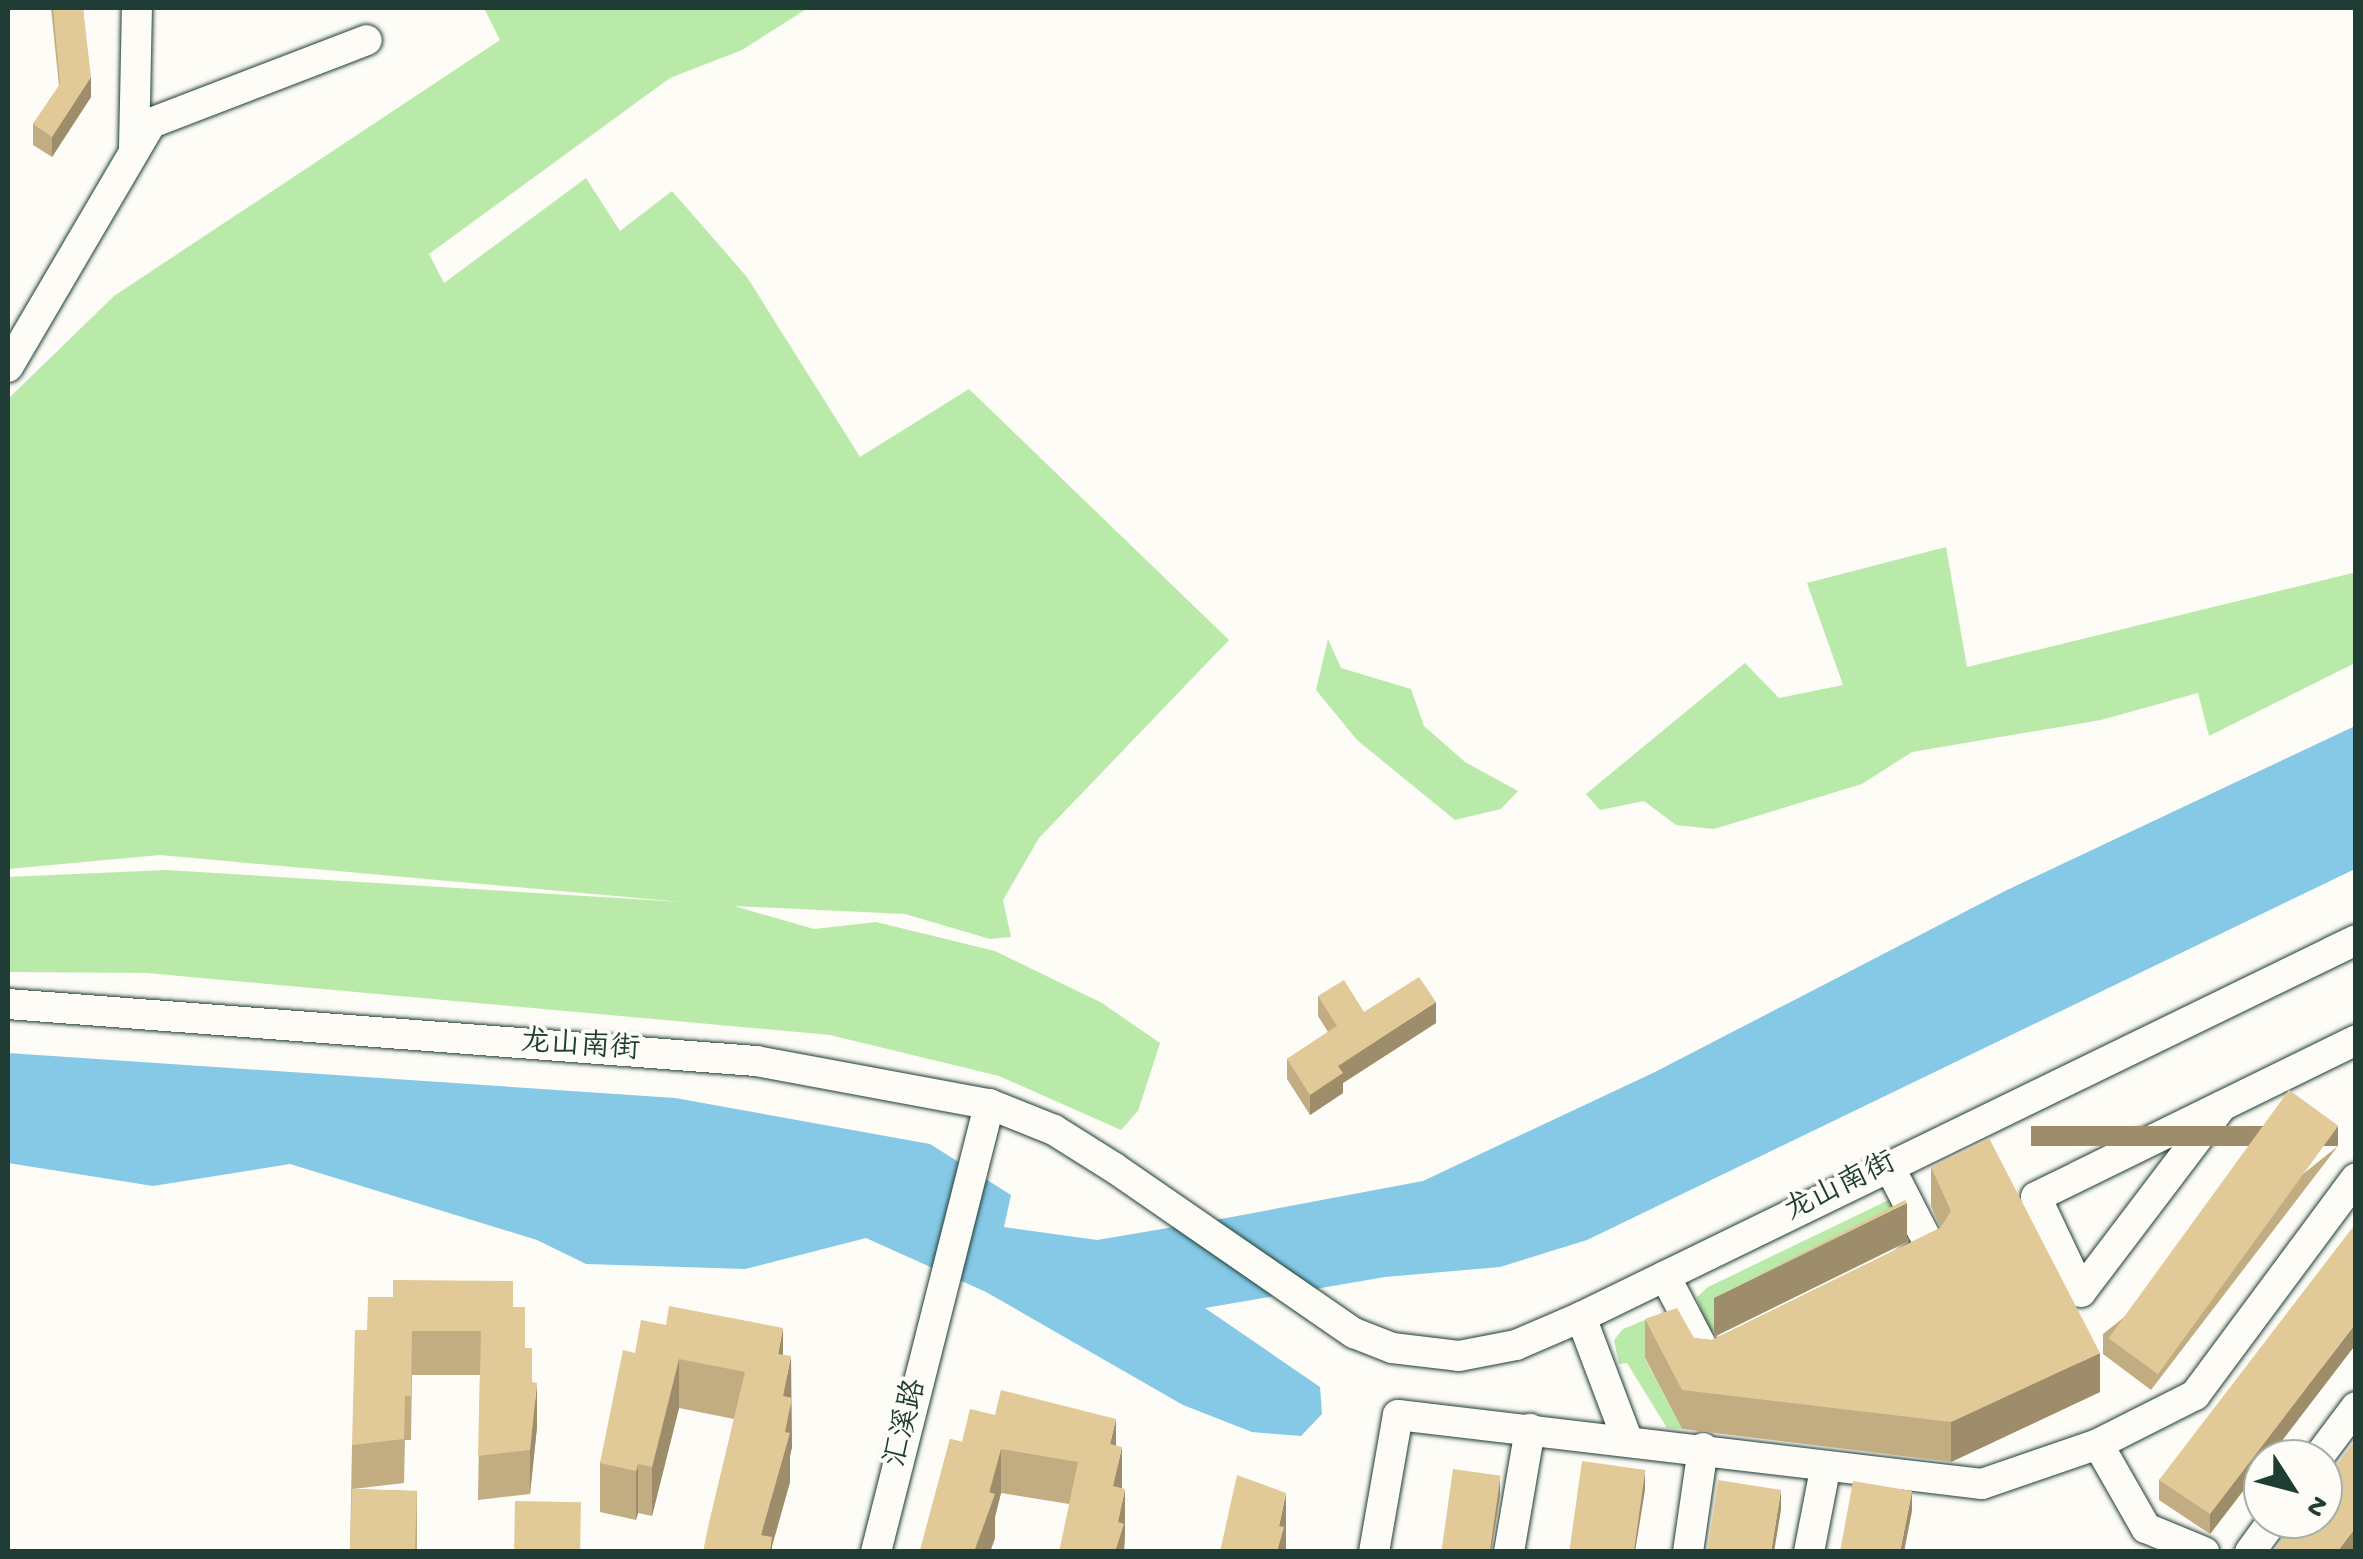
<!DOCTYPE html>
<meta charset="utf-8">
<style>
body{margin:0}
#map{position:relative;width:2363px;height:1559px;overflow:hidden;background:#fdfcf7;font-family:"Gochi Hand","LXGW WenKai TC",sans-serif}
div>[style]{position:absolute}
.green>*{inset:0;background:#baeaa9}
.water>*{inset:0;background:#85c9e6}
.roads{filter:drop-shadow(0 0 2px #1f3d34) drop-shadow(0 0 2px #1f3d34)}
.minor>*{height:30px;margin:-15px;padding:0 15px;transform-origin:15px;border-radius:15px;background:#fdfcf7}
.wall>*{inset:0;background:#c2ad83}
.shaded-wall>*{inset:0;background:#9e8d6a;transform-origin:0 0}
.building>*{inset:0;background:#e1c998;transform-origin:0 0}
span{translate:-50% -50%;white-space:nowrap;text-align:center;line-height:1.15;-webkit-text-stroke:8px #fdfcf7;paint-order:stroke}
.street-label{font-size:30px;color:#1f3d34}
.frame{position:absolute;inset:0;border:10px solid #1f3d34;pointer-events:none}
.north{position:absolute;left:2243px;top:1439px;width:100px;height:100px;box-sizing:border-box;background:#fdfcf7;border:2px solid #a4b0a9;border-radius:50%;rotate:126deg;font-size:28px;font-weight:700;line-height:40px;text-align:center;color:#1f3d34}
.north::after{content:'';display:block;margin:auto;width:35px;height:45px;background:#1f3d34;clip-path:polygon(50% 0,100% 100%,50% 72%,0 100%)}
</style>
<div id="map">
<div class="green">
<i style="clip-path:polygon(484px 8px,808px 8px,742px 50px,670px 78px,429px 254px,444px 283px,586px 178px,620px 231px,672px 191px,747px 277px,860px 457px,969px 389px,1229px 640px,1039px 838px,1003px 900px,1011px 937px,990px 939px,905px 914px,734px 906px,814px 929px,876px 922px,995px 951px,1102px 1003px,1160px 1043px,1138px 1111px,1121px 1130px,999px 1076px,830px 1035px,147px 973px,8px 972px,8px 877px,166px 870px,682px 902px,160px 855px,8px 869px,9px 398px,114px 296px,500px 40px)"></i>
<i style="clip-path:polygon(1946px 547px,1967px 667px,2353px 573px,2355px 663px,2209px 736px,2198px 693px,2101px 720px,1912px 752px,1862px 784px,1714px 829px,1676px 825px,1644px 801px,1600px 810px,1586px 794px,1745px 663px,1779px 698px,1843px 685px,1807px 583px)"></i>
<i style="clip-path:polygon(1328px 639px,1341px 668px,1411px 689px,1424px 726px,1465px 762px,1518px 791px,1501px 809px,1455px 820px,1357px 740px,1316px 690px)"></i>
<i style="clip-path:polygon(1893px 1198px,1912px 1236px,1708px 1334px,1697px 1297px,1708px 1287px)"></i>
<i style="clip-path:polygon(1664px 1312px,1671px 1316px,1645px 1359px,1682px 1429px,1667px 1428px,1627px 1363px,1619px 1364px,1614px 1340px,1623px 1329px)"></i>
</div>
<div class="water">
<i style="clip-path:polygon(2355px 726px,2355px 869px,1587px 1240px,1500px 1267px,1385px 1277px,1205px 1308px,1320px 1387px,1322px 1414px,1301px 1436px,1252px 1432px,1183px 1405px,986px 1292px,866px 1238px,745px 1269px,586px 1264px,537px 1240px,290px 1164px,153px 1186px,8px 1163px,8px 1053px,675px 1098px,930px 1144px,1011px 1195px,1004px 1227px,1097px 1240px,1221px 1219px,1423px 1181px,1655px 1072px,2005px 891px)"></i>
</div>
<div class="roads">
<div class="minor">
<i style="left:134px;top:149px;width:141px;rotate:-88.8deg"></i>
<i style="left:8px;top:367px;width:283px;rotate:-59.6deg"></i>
<i style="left:151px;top:123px;width:231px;rotate:-21deg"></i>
<i style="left:8px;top:1004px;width:750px;rotate:4.36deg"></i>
<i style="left:756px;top:1061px;width:237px;rotate:10.5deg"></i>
<i style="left:989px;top:1104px;width:70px;rotate:21.8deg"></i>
<i style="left:1054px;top:1130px;width:70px;rotate:32.1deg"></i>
<i style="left:1113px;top:1167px;width:293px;rotate:34.6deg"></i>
<i style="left:1354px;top:1333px;width:41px;rotate:21.5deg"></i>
<i style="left:1392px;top:1348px;width:67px;rotate:6.8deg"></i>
<i style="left:1459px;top:1356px;width:58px;rotate:-10.9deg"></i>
<i style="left:1516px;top:1345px;width:71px;rotate:-23.3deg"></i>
<i style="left:1581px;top:1317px;width:862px;rotate:-25.94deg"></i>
<i style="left:2222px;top:1106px;width:233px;rotate:127.2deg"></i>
<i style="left:2081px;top:1292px;width:105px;rotate:-115.3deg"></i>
<i style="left:2036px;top:1197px;width:356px;rotate:-26.1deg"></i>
<i style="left:1889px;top:1166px;width:94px;rotate:62.9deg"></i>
<i style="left:1932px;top:1250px;width:23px;rotate:155deg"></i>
<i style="left:1665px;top:1276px;width:95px;rotate:62.4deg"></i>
<i style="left:1581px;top:1317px;width:130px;rotate:69.3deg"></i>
<i style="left:2098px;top:1444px;width:109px;rotate:-26.8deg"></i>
<i style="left:2195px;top:1395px;width:270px;rotate:-53.4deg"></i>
<i style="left:2317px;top:1459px;width:65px;rotate:-53.1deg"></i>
<i style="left:876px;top:1552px;width:462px;rotate:-75.8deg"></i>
<i style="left:1374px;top:1552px;width:139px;rotate:-80.1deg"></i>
<i style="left:1398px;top:1415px;width:588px;rotate:6.74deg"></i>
<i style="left:1982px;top:1484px;width:123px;rotate:-19deg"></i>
<i style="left:2098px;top:1444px;width:97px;rotate:60.3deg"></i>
<i style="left:2146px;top:1528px;width:63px;rotate:22.5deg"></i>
<i style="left:1509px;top:1552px;width:125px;rotate:-80.3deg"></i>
<i style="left:1688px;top:1552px;width:105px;rotate:-81.8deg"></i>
<i style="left:1809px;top:1552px;width:84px;rotate:-79deg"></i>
<i style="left:2250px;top:1552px;width:41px;rotate:-54deg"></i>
</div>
</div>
<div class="wall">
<i style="clip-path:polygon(51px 8px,83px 8px,91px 97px,52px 157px,33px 145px,33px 124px,59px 86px)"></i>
<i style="clip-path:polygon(1318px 996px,1364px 1012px,1436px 1023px,1343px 1083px,1343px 1093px,1310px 1115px,1287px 1079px,1287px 1059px,1328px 1032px,1318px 1016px)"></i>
<i style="clip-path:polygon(2338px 1146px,2151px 1390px,2103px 1354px,2103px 1334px)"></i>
<i style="clip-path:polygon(1931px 1167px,2100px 1392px,1951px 1462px,1682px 1429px,1645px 1358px,1645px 1319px,1694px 1338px,1712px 1340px,1940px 1228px,1931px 1206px)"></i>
<i style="clip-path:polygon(513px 1307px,525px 1348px,532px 1382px,537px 1427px,530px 1494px,478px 1500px,480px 1375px,412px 1375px,411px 1440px,405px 1440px,404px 1483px,353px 1489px,417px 1491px,417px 1552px,350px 1552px,352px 1445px,367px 1330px)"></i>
<i style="clip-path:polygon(2356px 1344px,2268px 1459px,2263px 1459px,2263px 1465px,2210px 1534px,2159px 1500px,2159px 1480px)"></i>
<i style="clip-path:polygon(635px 1353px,783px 1355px,791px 1398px,792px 1447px,790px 1456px,790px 1482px,772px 1546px,772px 1552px,734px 1419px,679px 1408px,652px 1516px,638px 1513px,636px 1520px,600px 1512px,600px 1463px)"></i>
<i style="clip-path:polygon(950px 1439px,962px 1442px,1116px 1446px,1125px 1533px,1124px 1552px,1069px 1504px,1001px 1493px,995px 1517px,995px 1538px,990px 1552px,920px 1552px)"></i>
</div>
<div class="shaded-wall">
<i style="clip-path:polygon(91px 77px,91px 97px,52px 157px,52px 137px)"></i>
<i style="clip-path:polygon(1436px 1002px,1436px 1023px,1343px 1083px,1343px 1093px,1310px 1115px,1310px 1095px,1338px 1066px)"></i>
<i style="left:2338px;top:1126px;width:20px;height:307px;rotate:90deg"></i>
<i style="clip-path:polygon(1907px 1203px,1907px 1242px,1714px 1337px,1714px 1298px)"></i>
<i style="clip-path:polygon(2356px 1323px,2356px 1344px,2268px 1459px,2263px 1459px,2263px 1465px,2210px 1534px,2210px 1514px)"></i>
<i style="clip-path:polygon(783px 1328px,783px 1377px,778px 1354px)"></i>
<i style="clip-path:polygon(2100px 1353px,2100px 1392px,1951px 1462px,1951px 1422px)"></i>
<i style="clip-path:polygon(791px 1356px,792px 1447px,790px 1456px,790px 1482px,772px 1546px,772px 1552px,761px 1552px,761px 1535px,783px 1396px)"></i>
<i style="clip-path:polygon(679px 1359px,679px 1408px,652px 1516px,652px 1467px)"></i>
<i style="clip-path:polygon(537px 1383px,537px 1427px,530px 1494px,530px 1450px)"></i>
<i style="clip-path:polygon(1116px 1419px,1116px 1463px,1110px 1444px)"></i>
<i style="clip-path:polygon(1122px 1447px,1122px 1491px,1113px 1486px)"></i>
<i style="clip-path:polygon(1001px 1449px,1001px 1493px,995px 1517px,995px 1538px,990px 1552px,974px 1552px)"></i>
<i style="clip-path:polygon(638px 1464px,638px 1513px,636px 1520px,636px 1471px)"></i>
<i style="clip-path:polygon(1645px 1470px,1645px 1490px,1635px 1552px,1632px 1552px)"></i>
<i style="clip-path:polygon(1500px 1476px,1500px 1496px,1491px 1552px,1488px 1552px)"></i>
<i style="clip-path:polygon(1125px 1489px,1125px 1533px,1124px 1552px,1115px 1552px,1118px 1522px)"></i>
<i style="clip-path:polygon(1781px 1490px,1781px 1510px,1774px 1552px,1771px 1552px)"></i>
<i style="clip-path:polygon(1912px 1491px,1912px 1511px,1904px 1552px,1900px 1552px)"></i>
<i style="clip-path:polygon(1286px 1493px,1286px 1552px,1277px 1552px,1279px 1526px)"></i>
<i style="clip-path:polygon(2356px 1527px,2356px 1547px,2352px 1552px,2337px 1552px)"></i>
</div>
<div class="building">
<i style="clip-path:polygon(53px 8px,83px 8px,91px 77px,52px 137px,33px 124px,60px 84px)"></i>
<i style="clip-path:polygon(1419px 977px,1436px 1002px,1338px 1066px,1343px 1073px,1310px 1095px,1287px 1059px,1337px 1026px,1318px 996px,1344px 980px,1364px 1012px)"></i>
<i style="left:2289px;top:1090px;width:61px;height:307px;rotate:36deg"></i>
<i style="clip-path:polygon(1989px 1138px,2100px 1353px,1951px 1422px,1682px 1390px,1645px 1319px,1677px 1308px,1694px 1338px,1712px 1340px,1940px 1228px,1951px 1211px,1931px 1167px)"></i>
<i style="clip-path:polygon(1905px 1200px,1907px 1203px,1714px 1298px)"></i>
<i style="clip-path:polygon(2356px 1223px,2356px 1323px,2210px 1514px,2159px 1480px)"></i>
<i style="clip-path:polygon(393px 1280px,513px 1281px,513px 1307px,525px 1307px,525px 1348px,532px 1348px,532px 1382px,537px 1383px,530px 1450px,478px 1456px,481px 1331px,412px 1331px,411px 1396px,405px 1396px,404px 1439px,352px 1445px,355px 1330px,367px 1330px,368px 1297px,393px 1297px)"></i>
<i style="clip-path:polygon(669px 1306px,783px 1328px,778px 1354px,791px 1356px,783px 1396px,792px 1398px,785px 1432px,790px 1433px,761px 1535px,772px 1537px,770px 1552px,703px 1552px,708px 1527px,745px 1372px,679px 1359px,652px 1467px,638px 1464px,636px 1471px,600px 1463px,623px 1350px,635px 1353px,641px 1320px,666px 1325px)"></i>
<i style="clip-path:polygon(1001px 1390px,1116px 1419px,1110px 1444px,1122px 1447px,1113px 1486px,1125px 1489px,1118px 1522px,1124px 1524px,1115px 1552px,1059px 1552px,1078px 1462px,1001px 1449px,989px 1492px,995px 1494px,974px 1552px,920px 1550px,950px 1439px,962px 1442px,970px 1409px,995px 1415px)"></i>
<i style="clip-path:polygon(2356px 1439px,2356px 1527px,2337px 1552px,2273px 1552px,2296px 1519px,2323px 1519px,2323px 1483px)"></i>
<i style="left:1582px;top:1461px;width:64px;height:92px;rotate:8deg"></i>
<i style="left:1453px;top:1469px;width:48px;height:84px;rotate:8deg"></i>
<i style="clip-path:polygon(1237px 1475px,1286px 1493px,1279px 1526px,1284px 1527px,1277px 1552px,1220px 1552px)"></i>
<i style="clip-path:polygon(1718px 1480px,1781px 1490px,1771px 1552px,1707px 1552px)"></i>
<i style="clip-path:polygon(1853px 1481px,1912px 1491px,1900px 1552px,1840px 1552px)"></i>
<i style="left:352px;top:1489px;width:65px;height:63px;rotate:2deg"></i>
<i style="left:515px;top:1501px;width:66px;height:51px;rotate:1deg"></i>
</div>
<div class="street-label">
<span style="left:580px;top:1048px;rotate:4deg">龙山南街</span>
<span style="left:1841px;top:1189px;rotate:-26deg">龙山南街</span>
<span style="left:908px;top:1424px;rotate:-76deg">汇溪路</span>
</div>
<div class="frame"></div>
<div class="north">N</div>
</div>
